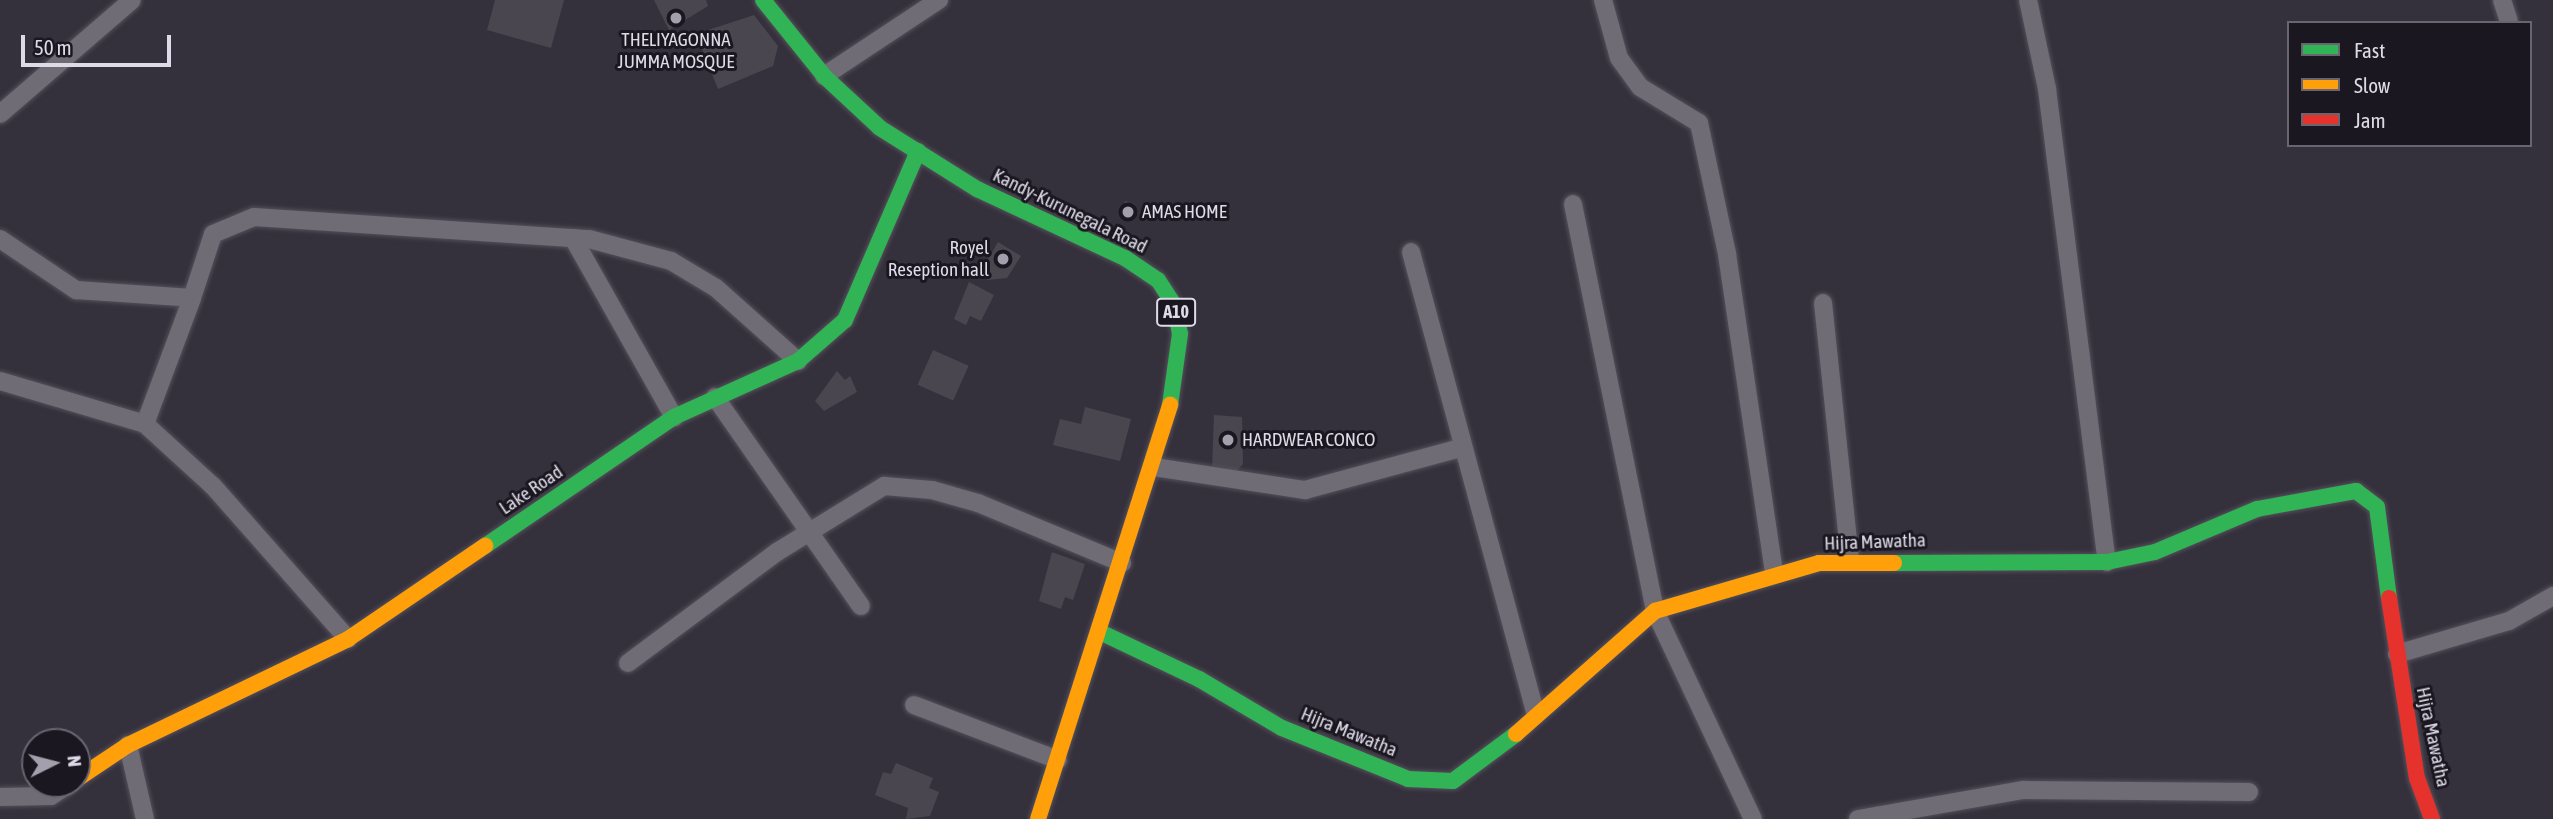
<!DOCTYPE html>
<style>
body{margin:0}
#map{position:relative;width:2553px;height:819px;overflow:hidden;background:#35313c;font-family:"Asap Condensed",sans-serif}
div>[style]{position:absolute}
.building>*{inset:0;background:#4a4650;transform-origin:0 0}
.roads{filter:drop-shadow(0 0 2px #54505b) drop-shadow(0 0 2px #54505b)}
.street>*{height:18px;margin:-9px;padding:0 9px;transform-origin:9px;border-radius:9px;background:#6f6c75}
.fast>*{height:16px;margin:-8px;padding:0 8px;transform-origin:8px;border-radius:8px;background:#30b455}
.slow>*{height:16px;margin:-8px;padding:0 8px;transform-origin:8px;border-radius:8px;background:#ff9f0a}
.jam>*{height:16px;margin:-8px;padding:0 8px;transform-origin:8px;border-radius:8px;background:#e5322d}
.dots>*{width:19px;height:19px;translate:-50% -50%;box-sizing:border-box;border:4px solid #1a1720;border-radius:50%}
span{translate:-50% -50%;white-space:nowrap;text-align:center;line-height:1.15;-webkit-text-stroke:6px #1a1720;paint-order:stroke}
.shield-label span{padding:2px 5px;background:#1a1720;border:2px solid;border-radius:5px;-webkit-text-stroke-width:0}
.shield-label{font-size:18px;color:#dedae8;font-weight:700}
.poi-label{font-size:19px;color:#dedae8}
.left{translate:0 -50%;text-align:left}
.right{translate:-100% -50%;text-align:right}
.street-label{font-size:19px;color:#dedae8}
.legend{position:absolute;left:2287px;top:21px;width:245px;height:126px;box-sizing:border-box;background:#1a1720;border:2px solid #686570;margin:0;padding:9px 12px;list-style:none;font-size:21px;color:#dedae8}
.legend li{display:flex;align-items:center;gap:14px;height:35px}
.legend b{width:35px;border:2px solid #686570}
.north{position:absolute;left:21px;top:728px;width:70px;height:70px;box-sizing:border-box;background:#1a1720;border:2px solid #686570;border-radius:50%;rotate:84deg;font-size:19px;font-weight:700;line-height:28px;text-align:center;color:#dedae8}
.north::after{content:'';display:block;margin:auto;width:24px;height:32px;background:#a39fac;clip-path:polygon(50% 0,100% 100%,50% 72%,0 100%)}
.scale{position:absolute;left:21px;top:35px;width:150px;height:32px;box-sizing:border-box;border:4px solid #dedae8;border-top:0;padding-left:9px;font-size:21px;line-height:24px;white-space:nowrap;color:#dedae8;-webkit-text-stroke:5px #1a1720;paint-order:stroke}
</style>
<div id="map">
<div class="building">
<i style="clip-path:polygon(495px 0,564px 0,551px 48px,487px 30px)"></i>
<i style="clip-path:polygon(654px 0,706px 0,708px 6px,669px 30px)"></i>
<i style="clip-path:polygon(754px 15px,778px 46px,773px 66px,718px 89px,696px 34px)"></i>
<i style="left:1125px;top:201px;width:10px;height:16px;rotate:17deg"></i>
<i style="clip-path:polygon(998px 242px,1021px 256px,1007px 278px,987px 280px,986px 263px)"></i>
<i style="clip-path:polygon(969px 282px,994px 295px,981px 321px,970px 316px,966px 325px,954px 319px)"></i>
<i style="left:933px;top:350px;width:39px;height:38px;rotate:24deg"></i>
<i style="clip-path:polygon(837px 371px,845px 380px,850px 376px,857px 392px,824px 411px,815px 401px)"></i>
<i style="clip-path:polygon(1085px 407px,1131px 419px,1120px 461px,1053px 445px,1060px 419px,1081px 424px)"></i>
<i style="clip-path:polygon(1214px 415px,1242px 417px,1243px 464px,1234px 474px,1212px 470px)"></i>
<i style="clip-path:polygon(1052px 552px,1085px 564px,1073px 600px,1065px 597px,1061px 609px,1039px 601px)"></i>
<i style="clip-path:polygon(896px 763px,933px 778px,929px 788px,939px 792px,930px 816px,906px 819px,908px 808px,875px 795px,883px 772px,891px 774px)"></i>
</div>
<div class="roads">
<div class="street">
<i style="left:1603px;top:0;width:60px;rotate:74.6deg"></i>
<i style="left:1619px;top:58px;width:36px;rotate:54deg"></i>
<i style="left:1640px;top:87px;width:69px;rotate:31.4deg"></i>
<i style="left:1699px;top:123px;width:134px;rotate:77.9deg"></i>
<i style="left:1727px;top:254px;width:322px;rotate:81.6deg"></i>
<i style="left:2028px;top:0;width:91px;rotate:77.9deg"></i>
<i style="left:2047px;top:89px;width:477px;rotate:82.8deg"></i>
<i style="left:2502px;top:0;width:22px;rotate:72deg"></i>
<i style="left:824px;top:76px;width:138px;rotate:-33.5deg"></i>
<i style="left:0;top:114px;width:174px;rotate:-40.8deg"></i>
<i style="left:1573px;top:204px;width:415px;rotate:78.6deg"></i>
<i style="left:1655px;top:611px;width:230px;rotate:64.8deg"></i>
<i style="left:573px;top:238px;width:206px;rotate:60.6deg"></i>
<i style="left:0;top:239px;width:92px;rotate:33.9deg"></i>
<i style="left:76px;top:290px;width:116px;rotate:3.9deg"></i>
<i style="left:192px;top:298px;width:67px;rotate:-71.8deg"></i>
<i style="left:213px;top:234px;width:44px;rotate:-22.5deg"></i>
<i style="left:254px;top:217px;width:336px;rotate:3.8deg"></i>
<i style="left:589px;top:239px;width:85px;rotate:15deg"></i>
<i style="left:671px;top:261px;width:52px;rotate:31deg"></i>
<i style="left:716px;top:288px;width:110px;rotate:41.7deg"></i>
<i style="left:1411px;top:252px;width:476px;rotate:74.9deg"></i>
<i style="left:1823px;top:303px;width:258px;rotate:84deg"></i>
<i style="left:0;top:381px;width:151px;rotate:16.5deg"></i>
<i style="left:145px;top:424px;width:92px;rotate:42.4deg"></i>
<i style="left:213px;top:486px;width:204px;rotate:48.6deg"></i>
<i style="left:715px;top:397px;width:255px;rotate:55.1deg"></i>
<i style="left:145px;top:424px;width:134px;rotate:-69.5deg"></i>
<i style="left:1154px;top:467px;width:153px;rotate:8.7deg"></i>
<i style="left:1305px;top:490px;width:162px;rotate:-15.1deg"></i>
<i style="left:2397px;top:654px;width:117px;rotate:-16.4deg"></i>
<i style="left:2509px;top:621px;width:51px;rotate:-29.6deg"></i>
<i style="left:628px;top:663px;width:186px;rotate:-36.7deg"></i>
<i style="left:777px;top:552px;width:126px;rotate:-31.7deg"></i>
<i style="left:884px;top:486px;width:48px;rotate:4.8deg"></i>
<i style="left:932px;top:490px;width:48px;rotate:15.8deg"></i>
<i style="left:978px;top:503px;width:156px;rotate:22.6deg"></i>
<i style="left:914px;top:705px;width:154px;rotate:20.9deg"></i>
<i style="left:128px;top:745px;width:76px;rotate:77.1deg"></i>
<i style="left:0;top:797px;width:51px;rotate:-1.1deg"></i>
<i style="left:51px;top:796px;width:22px;rotate:-34deg"></i>
<i style="left:1858px;top:819px;width:168px;rotate:-10deg"></i>
<i style="left:2023px;top:790px;width:226px;rotate:0.5deg"></i>
</div>
<div class="fast">
<i style="left:763px;top:0;width:97px;rotate:51.2deg"></i>
<i style="left:824px;top:76px;width:76px;rotate:42.9deg"></i>
<i style="left:880px;top:128px;width:115px;rotate:32.2deg"></i>
<i style="left:977px;top:189px;width:163px;rotate:25deg"></i>
<i style="left:1125px;top:258px;width:40px;rotate:34deg"></i>
<i style="left:1158px;top:280px;width:31px;rotate:57deg"></i>
<i style="left:1175px;top:306px;width:28px;rotate:80deg"></i>
<i style="left:1180px;top:334px;width:72px;rotate:98deg"></i>
<i style="left:485px;top:546px;width:229px;rotate:-34.3deg"></i>
<i style="left:674px;top:417px;width:136px;rotate:-24.3deg"></i>
<i style="left:798px;top:361px;width:62px;rotate:-41.1deg"></i>
<i style="left:845px;top:320px;width:184px;rotate:-66.6deg"></i>
<i style="left:1894px;top:563px;width:213px;rotate:-0.3deg"></i>
<i style="left:2107px;top:562px;width:49px;rotate:-11.8deg"></i>
<i style="left:2155px;top:552px;width:111px;rotate:-22.9deg"></i>
<i style="left:2257px;top:509px;width:101px;rotate:-10.3deg"></i>
<i style="left:2356px;top:491px;width:26px;rotate:37deg"></i>
<i style="left:2377px;top:507px;width:92px;rotate:82.5deg"></i>
<i style="left:1100px;top:632px;width:110px;rotate:25.4deg"></i>
<i style="left:1199px;top:679px;width:96px;rotate:30.6deg"></i>
<i style="left:1282px;top:728px;width:136px;rotate:22deg"></i>
<i style="left:1408px;top:779px;width:45px;rotate:2.5deg"></i>
<i style="left:1453px;top:781px;width:79px;rotate:-36.7deg"></i>
</div>
<div class="slow">
<i style="left:1516px;top:734px;width:186px;rotate:-41.5deg"></i>
<i style="left:1655px;top:611px;width:171px;rotate:-16.3deg"></i>
<i style="left:1819px;top:563px;width:75px"></i>
<i style="left:77px;top:779px;width:61px;rotate:-33.7deg"></i>
<i style="left:128px;top:745px;width:244px;rotate:-25.7deg"></i>
<i style="left:348px;top:639px;width:166px;rotate:-34.2deg"></i>
<i style="left:1038px;top:819px;width:435px;rotate:-72.3deg"></i>
</div>
<div class="jam">
<i style="left:2389px;top:598px;width:182px;rotate:81.2deg"></i>
<i style="left:2417px;top:778px;width:44px;rotate:69.9deg"></i>
</div>
</div>
<div class="dots">
<i style="left:676px;top:18px;background:#a39fac"></i>
<i style="left:1128px;top:212px;background:#a39fac"></i>
<i style="left:1003px;top:259px;background:#a39fac"></i>
<i style="left:1228px;top:440px;background:#a39fac"></i>
</div>
<div class="shield-label">
<span style="left:1176px;top:312px">A10</span>
</div>
<div class="poi-label">
<span style="left:676px;top:51px">THELIYAGONNA<br>JUMMA MOSQUE</span>
<span class="left" style="left:1142px;top:212px">AMAS HOME</span>
<span class="right" style="left:989px;top:259px">Royel<br>Reseption hall</span>
<span class="left" style="left:1242px;top:440px">HARDWEAR CONCO</span>
</div>
<div class="street-label">
<span style="left:1070px;top:211px;rotate:26deg">Kandy-Kurunegala Road</span>
<span style="left:531px;top:490px;rotate:-34deg">Lake Road</span>
<span style="left:1875px;top:542px;rotate:-2deg">Hijra Mawatha</span>
<span style="left:1349px;top:732px;rotate:22deg">Hijra Mawatha</span>
<span style="left:2433px;top:737px;rotate:78deg">Hijra Mawatha</span>
</div>
<ul class="legend">
<li><b style="height:9px;background:#30b455"></b>Fast</li>
<li><b style="height:9px;background:#ff9f0a"></b>Slow</li>
<li><b style="height:9px;background:#e5322d"></b>Jam</li>
</ul>
<div class="north">N</div>
<div class="scale">50 m</div>
</div>
